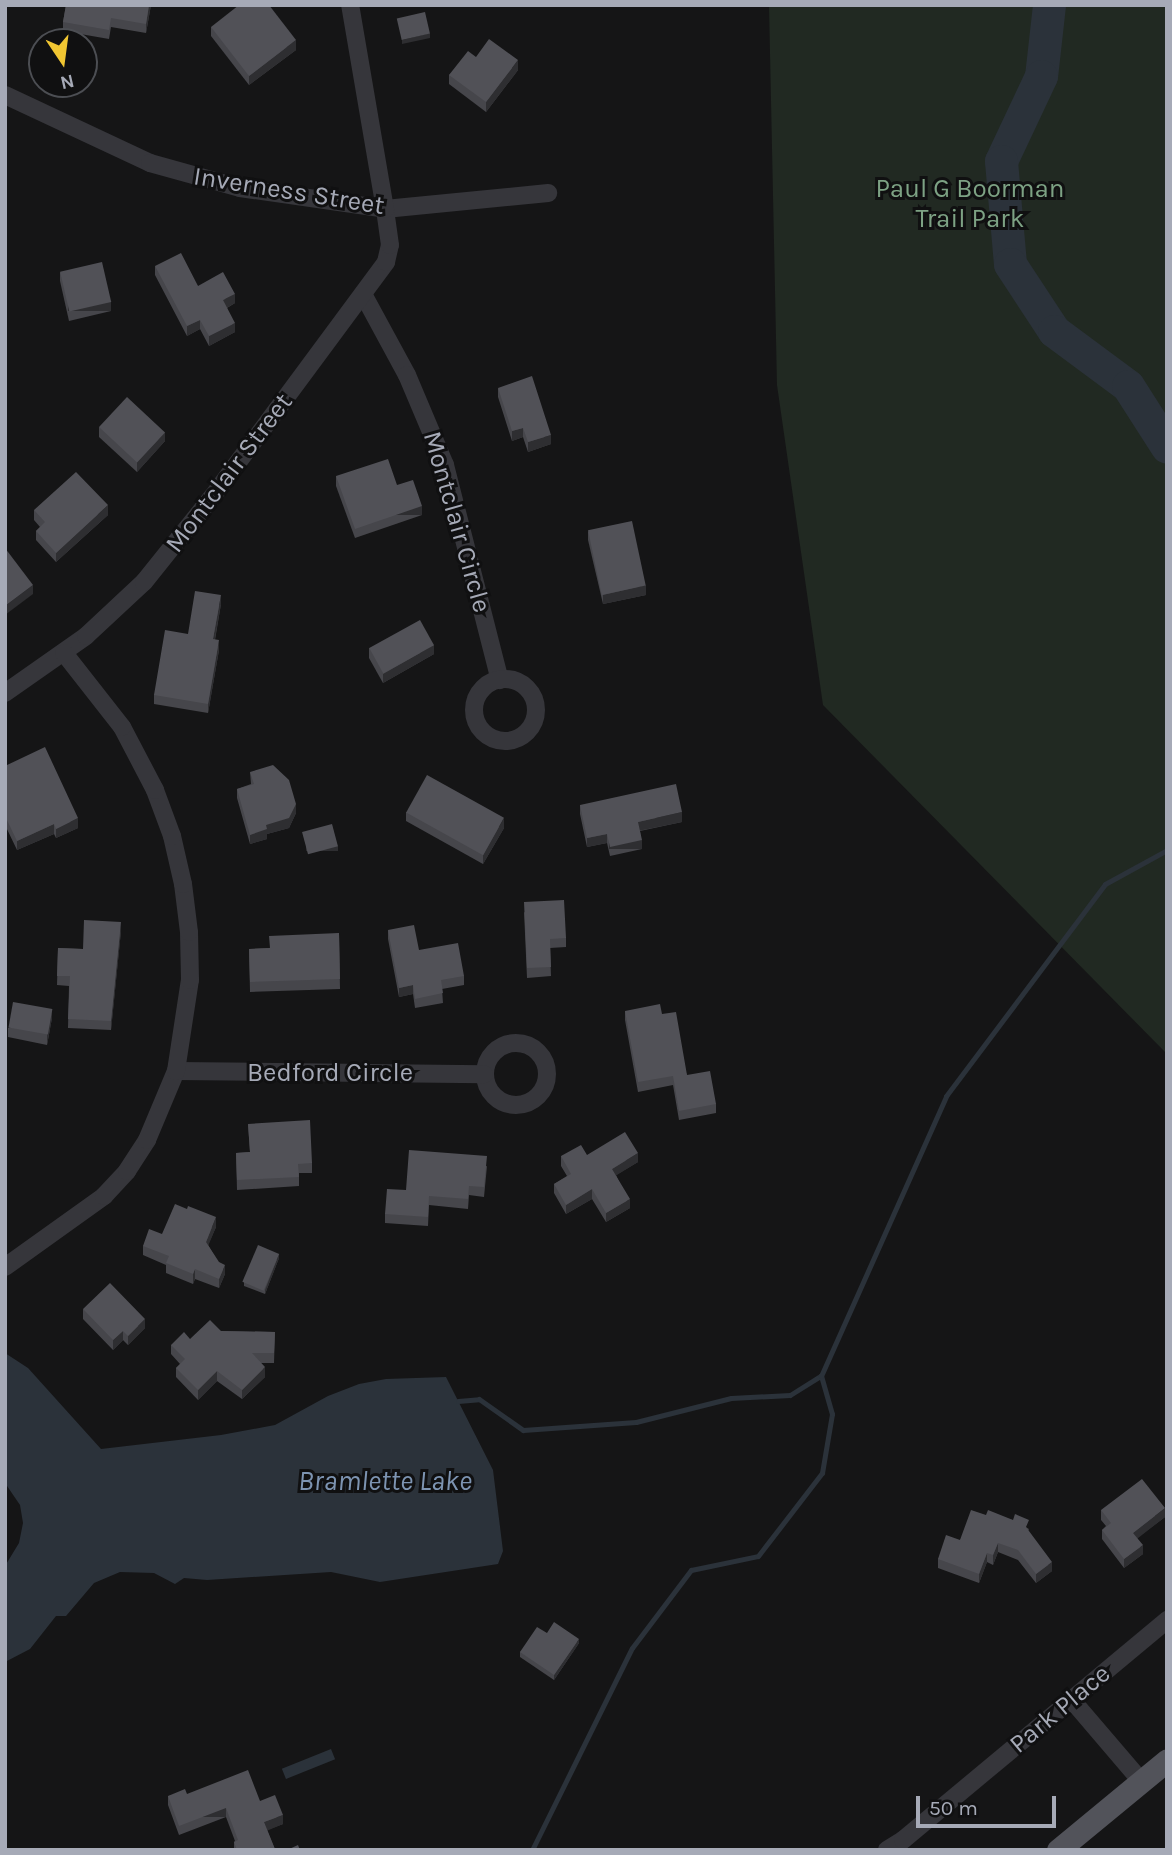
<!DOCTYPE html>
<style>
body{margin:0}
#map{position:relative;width:1172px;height:1855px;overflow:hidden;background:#151516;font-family:Karla,sans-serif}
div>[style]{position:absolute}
.green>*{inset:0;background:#212922}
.water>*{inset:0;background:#2b323a;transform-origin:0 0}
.stream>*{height:5px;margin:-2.5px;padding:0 2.5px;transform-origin:2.5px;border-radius:2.5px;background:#2b323a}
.river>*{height:33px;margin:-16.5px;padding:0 16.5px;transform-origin:16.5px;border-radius:16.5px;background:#2b323a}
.minor>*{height:18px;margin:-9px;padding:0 9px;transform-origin:9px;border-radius:9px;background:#36363b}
.minor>.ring{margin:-9px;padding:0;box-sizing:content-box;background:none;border:18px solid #36363b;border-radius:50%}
.major>*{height:23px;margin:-11.5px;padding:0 11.5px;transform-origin:11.5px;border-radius:11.5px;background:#52535a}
.wall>*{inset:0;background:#46464b}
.shaded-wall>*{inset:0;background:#2e2e31;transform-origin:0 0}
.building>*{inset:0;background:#515157;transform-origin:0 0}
span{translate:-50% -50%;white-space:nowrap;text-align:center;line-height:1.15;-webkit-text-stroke:6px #101011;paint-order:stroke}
.park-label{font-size:26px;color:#7da284}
.street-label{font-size:26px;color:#a6aab7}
.water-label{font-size:28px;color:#7d94b2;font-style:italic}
.frame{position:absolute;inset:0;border:7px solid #a6aab7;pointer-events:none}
.north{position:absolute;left:28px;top:28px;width:70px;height:70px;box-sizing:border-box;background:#101011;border:2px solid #4c4e53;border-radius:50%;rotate:167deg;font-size:19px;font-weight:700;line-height:28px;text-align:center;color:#a6aab7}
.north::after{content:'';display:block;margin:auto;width:24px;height:32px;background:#f1c632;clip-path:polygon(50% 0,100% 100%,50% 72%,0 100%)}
.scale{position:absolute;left:916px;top:1796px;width:140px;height:32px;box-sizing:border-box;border:4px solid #a6aab7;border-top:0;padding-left:9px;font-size:21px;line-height:24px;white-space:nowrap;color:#a6aab7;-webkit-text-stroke:5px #101011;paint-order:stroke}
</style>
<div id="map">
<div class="green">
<i style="clip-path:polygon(769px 5px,1167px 5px,1167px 1054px,823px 705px,777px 385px)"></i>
</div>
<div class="water">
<i style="clip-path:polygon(5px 1353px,28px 1368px,101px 1449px,221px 1435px,275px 1425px,328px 1396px,359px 1384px,386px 1379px,446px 1377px,493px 1470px,503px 1551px,498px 1564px,380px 1582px,331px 1572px,207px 1580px,184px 1578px,175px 1584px,154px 1573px,120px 1572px,94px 1583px,66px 1616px,56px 1616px,30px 1649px,5px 1662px,5px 1566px,19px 1543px,23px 1523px,20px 1505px,5px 1483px)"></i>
<i style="left:331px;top:1749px;width:11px;height:53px;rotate:68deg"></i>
</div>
<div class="stream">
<i style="left:458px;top:1401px;width:21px;rotate:-5deg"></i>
<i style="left:479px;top:1399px;width:54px;rotate:35.2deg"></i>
<i style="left:523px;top:1430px;width:113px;rotate:-4deg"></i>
<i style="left:636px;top:1422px;width:98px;rotate:-14.2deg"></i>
<i style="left:731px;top:1398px;width:59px;rotate:-2.9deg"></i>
<i style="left:790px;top:1395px;width:36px;rotate:-32deg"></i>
<i style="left:532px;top:1850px;width:225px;rotate:-63.7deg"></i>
<i style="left:632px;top:1648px;width:98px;rotate:-52.9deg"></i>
<i style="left:691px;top:1570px;width:68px;rotate:-11.8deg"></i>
<i style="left:758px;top:1556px;width:105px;rotate:-52.4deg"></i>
<i style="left:822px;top:1473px;width:60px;rotate:-80.4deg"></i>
<i style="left:832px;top:1414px;width:40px;rotate:-106deg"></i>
<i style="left:821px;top:1376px;width:307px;rotate:-65.9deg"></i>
<i style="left:946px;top:1096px;width:265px;rotate:-53.1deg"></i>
<i style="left:1105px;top:884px;width:71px;rotate:-28.7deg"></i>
</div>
<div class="river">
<i style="left:1049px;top:5px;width:71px;rotate:96.4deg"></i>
<i style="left:1041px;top:76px;width:94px;rotate:115.2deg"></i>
<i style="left:1001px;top:161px;width:103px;rotate:85deg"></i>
<i style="left:1010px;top:264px;width:80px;rotate:56.7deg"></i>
<i style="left:1054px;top:331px;width:92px;rotate:36.6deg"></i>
<i style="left:1128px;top:386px;width:72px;rotate:57.4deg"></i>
</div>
<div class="minor">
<i style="left:5px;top:95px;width:160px;rotate:25.1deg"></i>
<i style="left:150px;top:163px;width:93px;rotate:15.5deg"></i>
<i style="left:240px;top:188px;width:147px;rotate:8.2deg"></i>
<i style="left:385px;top:209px;width:164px;rotate:-5.6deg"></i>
<i style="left:363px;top:294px;width:92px;rotate:61.5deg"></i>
<i style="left:407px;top:375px;width:98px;rotate:67.1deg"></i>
<i style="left:445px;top:465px;width:222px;rotate:75.7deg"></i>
<i class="ring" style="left:474px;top:679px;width:44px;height:44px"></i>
<i style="left:5px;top:693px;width:99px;rotate:-35.1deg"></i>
<i style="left:86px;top:636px;width:79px;rotate:-43deg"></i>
<i style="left:144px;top:582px;width:110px;rotate:-51.3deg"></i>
<i style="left:213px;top:496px;width:291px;rotate:-53.5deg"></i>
<i style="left:386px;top:262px;width:17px;rotate:-77deg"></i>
<i style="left:390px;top:245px;width:36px;rotate:-98deg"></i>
<i style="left:385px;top:209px;width:207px;rotate:-99.7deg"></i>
<i class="ring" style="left:485px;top:1043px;width:44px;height:44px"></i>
<i style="left:176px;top:1071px;width:308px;rotate:0.6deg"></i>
<i style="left:5px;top:1267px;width:122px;rotate:-35.6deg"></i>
<i style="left:104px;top:1196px;width:34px;rotate:-47deg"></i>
<i style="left:127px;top:1171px;width:37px;rotate:-57deg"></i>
<i style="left:147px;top:1140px;width:75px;rotate:-67.2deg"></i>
<i style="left:176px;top:1071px;width:92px;rotate:-81.3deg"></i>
<i style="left:190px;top:980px;width:48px;rotate:-91.2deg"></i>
<i style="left:189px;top:932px;width:48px;rotate:-97.1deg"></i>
<i style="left:183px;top:884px;width:49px;rotate:-102.9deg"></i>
<i style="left:172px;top:836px;width:49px;rotate:-110.3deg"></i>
<i style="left:155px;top:790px;width:71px;rotate:-117.6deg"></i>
<i style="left:122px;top:727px;width:94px;rotate:-128.1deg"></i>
<i style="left:1071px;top:1699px;width:108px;rotate:49.5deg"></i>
<i style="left:887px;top:1850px;width:19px;rotate:-32deg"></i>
<i style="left:903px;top:1840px;width:344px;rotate:-39.8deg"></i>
</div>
<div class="major">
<i style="left:1058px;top:1850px;width:141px;rotate:-39.5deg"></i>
</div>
<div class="wall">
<i style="clip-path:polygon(66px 5px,151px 5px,146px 33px,111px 27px,109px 39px,63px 31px,63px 22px)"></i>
<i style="clip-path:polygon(211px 27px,296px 50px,249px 85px,211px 36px)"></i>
<i style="clip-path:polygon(476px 57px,518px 70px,486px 112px,449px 84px,449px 75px)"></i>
<i style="clip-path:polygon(155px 266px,235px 303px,227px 308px,235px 332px,209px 346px,200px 329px,187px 336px,155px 275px)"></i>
<i style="clip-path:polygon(60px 272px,111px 311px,69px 321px,60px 281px)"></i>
<i style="clip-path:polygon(498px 388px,551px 444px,528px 452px,523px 437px,512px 441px,498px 397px)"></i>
<i style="clip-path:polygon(99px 427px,165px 441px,137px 472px,99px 437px)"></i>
<i style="clip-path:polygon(336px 476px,397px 485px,422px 515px,355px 538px,336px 486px)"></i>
<i style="clip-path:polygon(34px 510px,108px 515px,56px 562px,36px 540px,36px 531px,40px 527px,34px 520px)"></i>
<i style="clip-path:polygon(588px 531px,646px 595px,603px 604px,588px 540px)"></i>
<i style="clip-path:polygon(221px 604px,215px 640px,219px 650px,208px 713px,154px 704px,154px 695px,188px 634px)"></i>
<i style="clip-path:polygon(369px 648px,434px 654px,383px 683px,369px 658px)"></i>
<i style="clip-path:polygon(5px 766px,78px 828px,56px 838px,54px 834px,17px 850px,5px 825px)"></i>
<i style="clip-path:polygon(250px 772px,296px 813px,289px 828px,267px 834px,267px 839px,250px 844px,237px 798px,237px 789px,251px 784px)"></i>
<i style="clip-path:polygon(580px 805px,682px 822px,640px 831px,642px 849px,610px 856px,607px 843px,587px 847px,580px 814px)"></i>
<i style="clip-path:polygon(406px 812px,504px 828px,483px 864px,406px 821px)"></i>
<i style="clip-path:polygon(524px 912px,566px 938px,566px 947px,550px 948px,551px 976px,527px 978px)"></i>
<i style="clip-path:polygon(388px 930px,419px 950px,464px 976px,464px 985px,442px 989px,443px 1003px,415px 1008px,413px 994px,399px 997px,388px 939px)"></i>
<i style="clip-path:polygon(121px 931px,111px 1030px,68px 1028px,69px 986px,57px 985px,58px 948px,83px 949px)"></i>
<i style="clip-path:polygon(339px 933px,340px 989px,250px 992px,249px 949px,269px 948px)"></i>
<i style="clip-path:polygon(625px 1011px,662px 1014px,687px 1075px,716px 1104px,716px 1113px,679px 1120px,673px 1085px,638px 1092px,625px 1020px)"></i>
<i style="clip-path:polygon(52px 1018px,47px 1045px,8px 1037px,8px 1028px)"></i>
<i style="clip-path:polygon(248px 1124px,312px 1163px,312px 1173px,299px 1173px,299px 1186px,237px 1190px,236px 1153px,250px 1152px)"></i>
<i style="clip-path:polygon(587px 1155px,638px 1162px,616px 1175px,630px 1208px,606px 1222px,592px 1199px,566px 1214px,554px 1193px,554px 1184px,567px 1176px,561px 1166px,561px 1156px)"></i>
<i style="clip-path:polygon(487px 1166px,484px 1197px,469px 1195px,468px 1209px,429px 1205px,428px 1226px,385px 1223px,385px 1214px,406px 1190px)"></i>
<i style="clip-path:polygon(216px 1227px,208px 1245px,225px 1274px,219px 1288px,195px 1279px,193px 1284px,166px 1273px,166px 1265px,143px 1255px,143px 1246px,162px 1234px)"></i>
<i style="clip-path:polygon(279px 1258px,265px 1294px,244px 1286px,244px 1282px)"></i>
<i style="clip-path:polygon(83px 1309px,145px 1328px,128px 1345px,123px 1340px,113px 1350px,83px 1319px)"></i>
<i style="clip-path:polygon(221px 1331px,275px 1332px,274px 1363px,261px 1363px,265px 1377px,242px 1399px,217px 1381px,198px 1400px,176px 1377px,176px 1368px,180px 1364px,171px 1354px,171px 1345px)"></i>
<i style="clip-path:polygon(1101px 1510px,1165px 1517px,1137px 1538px,1143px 1554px,1124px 1568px,1102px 1539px,1102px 1530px,1106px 1526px,1101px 1520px)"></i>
<i style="clip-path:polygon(986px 1515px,1013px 1520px,1029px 1529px,1028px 1531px,1052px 1571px,1036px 1583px,1018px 1560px,998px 1552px,993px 1565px,987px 1562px,979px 1583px,938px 1568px,938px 1559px,960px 1540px)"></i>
<i style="clip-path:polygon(547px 1633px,579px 1643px,554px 1680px,520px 1657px,520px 1652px)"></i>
<i style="clip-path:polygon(187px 1794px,260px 1801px,283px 1824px,267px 1830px,275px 1850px,234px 1850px,234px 1842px,235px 1841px,226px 1817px,179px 1835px,168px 1805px,168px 1796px)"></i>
</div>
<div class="shaded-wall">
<i style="clip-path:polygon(149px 5px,151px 5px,146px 33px,146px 24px)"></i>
<i style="clip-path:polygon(430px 33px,430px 38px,402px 44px,402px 40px)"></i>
<i style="clip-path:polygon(296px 40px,296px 50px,249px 85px,249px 76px)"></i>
<i style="clip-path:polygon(518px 60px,518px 70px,486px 112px,486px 102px)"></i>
<i style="clip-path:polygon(235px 294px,235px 303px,223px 310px,223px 300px)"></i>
<i style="left:111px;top:302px;width:9px;height:43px;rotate:90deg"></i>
<i style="clip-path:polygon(200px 320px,200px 329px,187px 336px,187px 326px)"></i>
<i style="clip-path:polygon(235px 323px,235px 332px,209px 346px,209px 336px)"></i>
<i style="clip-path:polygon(523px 428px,523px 437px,512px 441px,512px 431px)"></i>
<i style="clip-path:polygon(165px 432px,165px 441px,137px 472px,137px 462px)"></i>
<i style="clip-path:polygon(551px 435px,551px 444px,528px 452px,528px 442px)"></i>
<i style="clip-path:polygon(108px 505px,108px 515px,56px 562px,56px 553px)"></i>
<i style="left:422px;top:506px;width:9px;height:71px;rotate:90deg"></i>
<i style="clip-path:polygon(33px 585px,33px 594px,5px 615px,5px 606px)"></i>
<i style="clip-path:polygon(646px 585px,646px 595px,603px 604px,603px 595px)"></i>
<i style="clip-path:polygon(221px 595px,221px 604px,213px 649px,213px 639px)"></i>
<i style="clip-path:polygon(219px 640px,219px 650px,208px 713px,208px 704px)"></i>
<i style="clip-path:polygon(434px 645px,434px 654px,383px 683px,383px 674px)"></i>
<i style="clip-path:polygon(296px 804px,296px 813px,289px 828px,267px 834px,267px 839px,250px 844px,250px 835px,266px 825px)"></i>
<i style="clip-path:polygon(682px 812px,682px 822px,638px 831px,638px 822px)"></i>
<i style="clip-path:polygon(78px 818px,78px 828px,56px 838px,56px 829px)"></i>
<i style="clip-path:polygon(504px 818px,504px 828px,483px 864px,483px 855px)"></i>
<i style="clip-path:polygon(54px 824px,54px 834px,17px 850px,17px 841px)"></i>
<i style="clip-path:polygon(607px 834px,607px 843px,587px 847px,587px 838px)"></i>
<i style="left:642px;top:840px;width:9px;height:33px;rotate:90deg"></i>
<i style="left:338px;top:846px;width:5px;height:32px;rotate:90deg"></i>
<i style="clip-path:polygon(121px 922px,121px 931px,111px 1030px,111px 1021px)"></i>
<i style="clip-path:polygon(413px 985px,413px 994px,399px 997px,399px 988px)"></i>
<i style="clip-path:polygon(52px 1009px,52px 1018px,47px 1045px,47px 1035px)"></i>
<i style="clip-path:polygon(638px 1153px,638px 1162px,612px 1178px,612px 1169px)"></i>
<i style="clip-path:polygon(592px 1189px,592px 1199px,566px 1214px,566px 1205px)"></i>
<i style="clip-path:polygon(630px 1199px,630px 1208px,606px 1222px,606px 1213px)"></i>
<i style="clip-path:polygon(216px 1217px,216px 1227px,206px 1251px,206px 1242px)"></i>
<i style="clip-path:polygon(279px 1254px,279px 1258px,265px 1294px,265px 1290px)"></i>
<i style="clip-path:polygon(225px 1265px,225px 1274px,219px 1288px,219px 1279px)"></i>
<i style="clip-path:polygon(195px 1269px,195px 1279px,193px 1284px,193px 1274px)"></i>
<i style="clip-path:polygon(145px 1319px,145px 1328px,128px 1345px,128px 1336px)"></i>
<i style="clip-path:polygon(123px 1331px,123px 1340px,113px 1350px,113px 1340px)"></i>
<i style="clip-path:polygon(265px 1367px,265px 1377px,242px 1399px,242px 1390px)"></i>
<i style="clip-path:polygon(217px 1371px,217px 1381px,198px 1400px,198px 1390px)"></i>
<i style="clip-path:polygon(1165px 1508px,1165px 1517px,1133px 1542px,1133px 1533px)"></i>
<i style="clip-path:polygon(998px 1543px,998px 1552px,993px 1565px,993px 1555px)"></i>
<i style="clip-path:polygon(1143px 1545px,1143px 1554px,1124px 1568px,1124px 1559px)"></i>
<i style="clip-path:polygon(987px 1553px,987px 1562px,979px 1583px,979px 1574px)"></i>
<i style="clip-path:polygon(1052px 1562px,1052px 1571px,1036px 1583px,1036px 1574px)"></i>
<i style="clip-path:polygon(579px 1639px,579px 1643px,554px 1680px,554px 1675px)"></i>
<i style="left:226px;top:1808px;width:9px;height:50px;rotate:90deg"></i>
<i style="clip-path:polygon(283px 1815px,283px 1824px,264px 1832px,264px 1822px)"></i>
</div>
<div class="building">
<i style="clip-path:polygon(66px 5px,149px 5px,146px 24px,111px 18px,109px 30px,63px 22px)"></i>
<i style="clip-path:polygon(239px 5px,269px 5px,296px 40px,249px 76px,211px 27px)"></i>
<i style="left:425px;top:12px;width:22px;height:29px;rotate:77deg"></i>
<i style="clip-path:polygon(489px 39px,518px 60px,486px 102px,449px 75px,468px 51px,476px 57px)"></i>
<i style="clip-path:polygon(181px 253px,198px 286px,223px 272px,235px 294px,223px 300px,235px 323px,209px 336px,200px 320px,187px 326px,155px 266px)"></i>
<i style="left:102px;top:262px;width:41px;height:43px;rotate:77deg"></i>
<i style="clip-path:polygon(532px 376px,551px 435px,528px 442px,523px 428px,512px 431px,498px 388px)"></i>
<i style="left:127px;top:397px;width:52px;height:41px;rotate:43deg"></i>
<i style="clip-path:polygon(388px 459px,397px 485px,413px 480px,422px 506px,355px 529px,336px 476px)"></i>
<i style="clip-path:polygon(76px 472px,108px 505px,56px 553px,36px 531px,45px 522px,34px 510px)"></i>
<i style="left:632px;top:521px;width:66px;height:45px;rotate:78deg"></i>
<i style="clip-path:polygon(5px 548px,33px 585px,5px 606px)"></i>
<i style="clip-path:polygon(195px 591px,221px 595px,213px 639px,219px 640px,208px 704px,154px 695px,165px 630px,188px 634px)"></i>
<i style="left:420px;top:620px;width:29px;height:58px;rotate:61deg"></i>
<i style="clip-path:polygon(45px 747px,78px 818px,56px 829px,54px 824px,17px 841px,5px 816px,5px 766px)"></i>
<i style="clip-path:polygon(273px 765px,289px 780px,296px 804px,289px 818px,266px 825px,267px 829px,250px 835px,237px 789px,254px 784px,250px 772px)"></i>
<i style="left:427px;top:775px;width:88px;height:43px;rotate:29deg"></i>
<i style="clip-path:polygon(676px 784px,682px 812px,638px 822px,642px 840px,610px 847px,607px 834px,587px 838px,580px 805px)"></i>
<i style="left:332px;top:824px;width:23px;height:31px;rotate:75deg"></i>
<i style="clip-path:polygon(564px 900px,566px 938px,550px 939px,551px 967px,527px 968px,524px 902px)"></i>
<i style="clip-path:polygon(84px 920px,121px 922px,111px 1021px,68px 1019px,70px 976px,57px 976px,58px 948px,83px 949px)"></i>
<i style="clip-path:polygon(414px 925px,419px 950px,458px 943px,464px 976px,441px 980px,443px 993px,415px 999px,413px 985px,399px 988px,388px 930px)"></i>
<i style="clip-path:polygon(339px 933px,340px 979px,250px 982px,249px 949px,270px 948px,269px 936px)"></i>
<i style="left:13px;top:1002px;width:40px;height:26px;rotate:10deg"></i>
<i style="clip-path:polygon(660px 1004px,662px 1014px,676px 1012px,687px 1075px,710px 1071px,716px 1104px,679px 1111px,673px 1076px,638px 1082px,625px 1011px)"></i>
<i style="clip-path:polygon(310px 1120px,312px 1163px,298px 1164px,299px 1177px,237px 1180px,236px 1153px,250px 1152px,248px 1124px)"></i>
<i style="clip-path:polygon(625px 1132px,638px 1153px,612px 1169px,630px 1199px,606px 1213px,592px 1189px,566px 1205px,554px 1184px,571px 1174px,561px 1156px,581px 1145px,587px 1155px)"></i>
<i style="clip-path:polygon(409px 1150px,487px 1156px,484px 1187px,469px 1186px,468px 1199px,429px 1196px,428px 1217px,385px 1214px,387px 1189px,406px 1190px)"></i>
<i style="clip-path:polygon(175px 1204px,187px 1209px,188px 1206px,216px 1217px,206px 1242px,219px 1262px,225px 1265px,219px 1279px,195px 1269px,193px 1274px,166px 1263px,169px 1256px,143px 1246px,149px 1229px,162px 1234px)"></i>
<i style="left:258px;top:1245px;width:23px;height:40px;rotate:23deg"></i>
<i style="clip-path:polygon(110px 1283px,145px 1319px,128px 1336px,123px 1331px,113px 1340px,83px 1309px)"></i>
<i style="clip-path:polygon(210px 1320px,221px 1331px,275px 1332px,274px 1353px,252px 1353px,265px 1367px,242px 1390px,217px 1371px,198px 1390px,176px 1368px,185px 1359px,171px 1345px,184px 1332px,190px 1339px)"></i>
<i style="clip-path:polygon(1142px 1479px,1165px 1508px,1133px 1533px,1143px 1545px,1124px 1559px,1102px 1530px,1111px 1523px,1101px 1510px)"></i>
<i style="clip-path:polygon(971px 1510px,986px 1515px,988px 1510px,1013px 1520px,1015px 1514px,1029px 1520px,1026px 1527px,1052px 1562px,1036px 1574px,1018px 1550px,998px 1543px,993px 1555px,987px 1553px,979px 1574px,938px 1559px,946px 1535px,960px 1540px)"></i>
<i style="clip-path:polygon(554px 1622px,579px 1639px,554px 1675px,520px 1652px,537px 1627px,547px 1633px)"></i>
<i style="clip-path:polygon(248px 1770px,260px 1801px,275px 1795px,283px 1815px,264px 1822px,275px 1849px,237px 1850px,234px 1842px,238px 1840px,226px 1808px,179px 1826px,168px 1796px,185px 1789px,187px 1794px)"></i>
<i style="clip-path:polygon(298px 1845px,300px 1850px,287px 1850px)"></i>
</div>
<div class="park-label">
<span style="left:970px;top:204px">Paul G Boorman<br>Trail Park</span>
</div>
<div class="street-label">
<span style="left:289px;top:191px;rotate:9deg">Inverness Street</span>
<span style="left:229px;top:473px;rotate:-53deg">Montclair Street</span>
<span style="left:457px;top:522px;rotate:74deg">Montclair Circle</span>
<span style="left:330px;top:1073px">Bedford Circle</span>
<span style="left:1060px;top:1709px;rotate:-40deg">Park Place</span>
</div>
<div class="water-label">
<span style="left:385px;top:1481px">Bramlette Lake</span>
</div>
<div class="frame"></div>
<div class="north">N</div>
<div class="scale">50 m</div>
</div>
